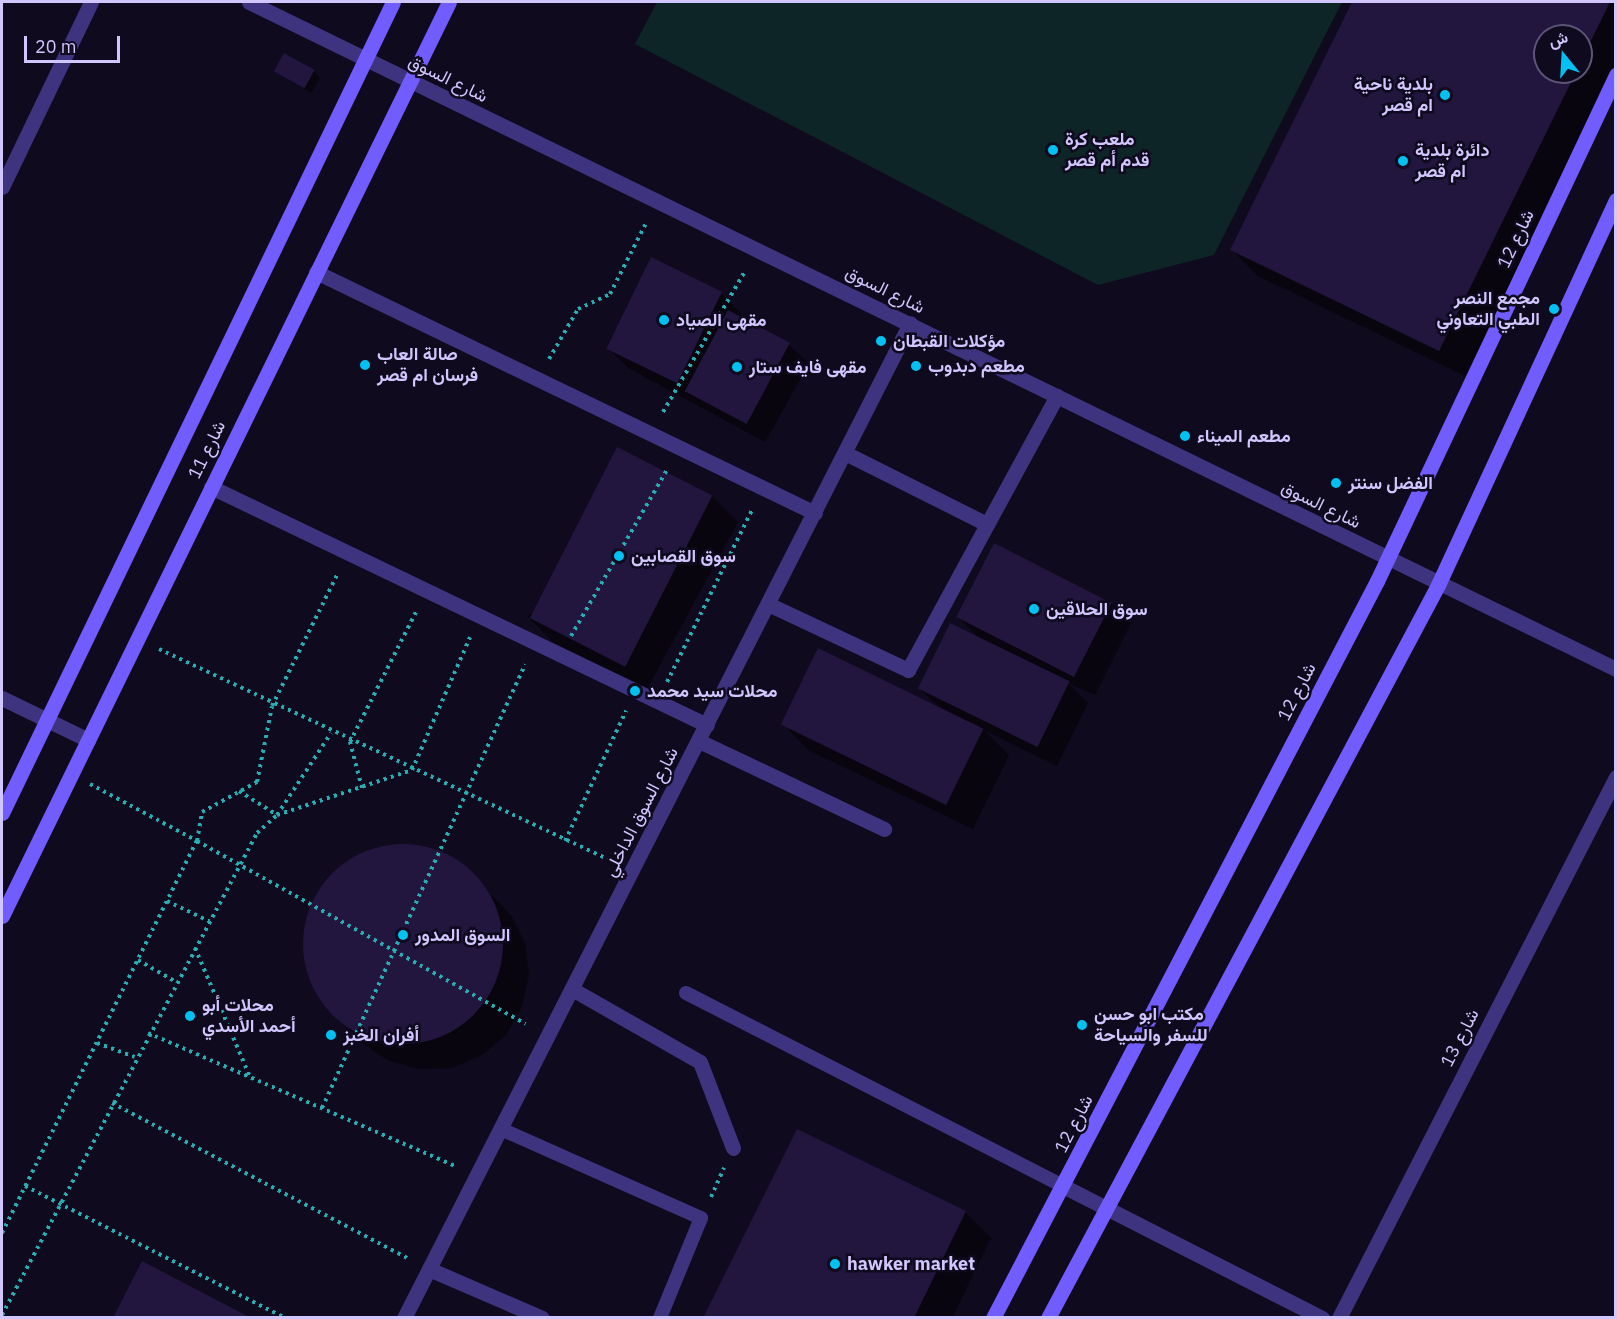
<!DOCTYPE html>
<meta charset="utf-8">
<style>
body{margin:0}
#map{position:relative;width:1617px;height:1319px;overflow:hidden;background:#0f0a1d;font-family:"IBM Plex Sans",Vazirmatn,sans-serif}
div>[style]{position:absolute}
.green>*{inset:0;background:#0d2527}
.shadow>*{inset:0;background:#0007}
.building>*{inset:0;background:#22163f;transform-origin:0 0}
.round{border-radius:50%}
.path>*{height:4px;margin-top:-2px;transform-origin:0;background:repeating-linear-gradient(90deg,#27adb2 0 3px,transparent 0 7.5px)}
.lane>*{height:14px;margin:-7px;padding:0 7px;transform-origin:7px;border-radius:7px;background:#3d337e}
.street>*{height:15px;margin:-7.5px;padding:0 7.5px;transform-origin:7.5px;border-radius:7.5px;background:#3d337e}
.secondary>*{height:15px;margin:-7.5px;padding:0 7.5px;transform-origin:7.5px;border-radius:7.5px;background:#715dff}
.dots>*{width:16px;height:16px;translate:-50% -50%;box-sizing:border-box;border:3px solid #0f0a1d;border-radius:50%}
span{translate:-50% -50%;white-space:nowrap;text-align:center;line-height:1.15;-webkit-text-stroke:5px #0f0a1d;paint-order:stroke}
.street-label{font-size:18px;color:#d2c6ff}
.poi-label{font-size:18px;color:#d2c6ff;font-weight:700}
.right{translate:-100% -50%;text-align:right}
.left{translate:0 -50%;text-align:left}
.frame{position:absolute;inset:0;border:3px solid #d2c6ff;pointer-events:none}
.north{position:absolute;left:1533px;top:24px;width:60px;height:60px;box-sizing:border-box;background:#0f0a1d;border:2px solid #5d5577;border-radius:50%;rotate:342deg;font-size:16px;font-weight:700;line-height:24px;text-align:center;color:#d2c6ff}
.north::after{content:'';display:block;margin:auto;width:21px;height:27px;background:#00c1f1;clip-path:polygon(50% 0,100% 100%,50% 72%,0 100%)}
.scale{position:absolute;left:24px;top:36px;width:96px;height:27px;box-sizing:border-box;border:3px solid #d2c6ff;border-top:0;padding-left:8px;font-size:18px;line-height:21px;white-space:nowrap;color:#d2c6ff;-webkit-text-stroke:4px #0f0a1d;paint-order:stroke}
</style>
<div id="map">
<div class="green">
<i style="clip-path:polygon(657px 2px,1342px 2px,1214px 255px,1098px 285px,635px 44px)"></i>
</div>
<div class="shadow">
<i style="clip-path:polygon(evenodd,1354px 2px,1616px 2px,1616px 69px,1465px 376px,1258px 276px,1232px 250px,1354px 2px,1545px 36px,1581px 36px,1581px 72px,1545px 72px,1545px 36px)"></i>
<i style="clip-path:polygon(276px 71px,314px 71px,320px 78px,311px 93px)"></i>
<i style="clip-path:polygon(721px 293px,741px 313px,739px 317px,789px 345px,809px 364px,765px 442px,628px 368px,608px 348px)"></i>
<i style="clip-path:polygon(712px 496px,738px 522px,647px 689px,553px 642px,527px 616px)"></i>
<i style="clip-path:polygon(1111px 603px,1131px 623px,1095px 695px,1068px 683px,1088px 703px,1057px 766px,984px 730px,1009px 755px,973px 829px,808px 750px,783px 724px,939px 707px,919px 688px,980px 639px,958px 617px)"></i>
<i style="clip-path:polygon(401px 845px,433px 850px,462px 865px,511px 915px,525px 943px,529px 975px,522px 1007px,506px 1035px,482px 1055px,452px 1068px,418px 1069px,387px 1060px,360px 1041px,314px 988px,304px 956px,306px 923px,319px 892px,341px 867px,370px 851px)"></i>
<i style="clip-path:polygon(965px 1212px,991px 1238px,952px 1318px,705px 1318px)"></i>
</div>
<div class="building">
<i style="clip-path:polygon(1352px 2px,1610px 2px,1581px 61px,1581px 36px,1545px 36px,1545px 72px,1576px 72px,1439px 351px,1230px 250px)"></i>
<i style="left:284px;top:53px;width:35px;height:21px;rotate:29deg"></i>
<i style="left:651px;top:257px;width:79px;height:102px;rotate:26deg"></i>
<i style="left:728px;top:310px;width:70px;height:92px;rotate:28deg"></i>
<i style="left:617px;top:447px;width:107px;height:192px;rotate:27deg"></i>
<i style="left:994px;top:543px;width:132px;height:83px;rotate:27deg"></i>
<i style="left:950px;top:623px;width:133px;height:73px;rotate:26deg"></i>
<i style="left:818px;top:648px;width:184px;height:85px;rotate:26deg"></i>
<i class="round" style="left:303px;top:844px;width:200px;height:200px"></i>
<i style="clip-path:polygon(797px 1129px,966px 1211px,914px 1318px,703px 1318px)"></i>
<i style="clip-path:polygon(142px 1261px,251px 1318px,113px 1318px)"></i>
</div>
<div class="path">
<i style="left:549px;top:359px;width:58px;rotate:-59.9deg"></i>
<i style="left:578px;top:309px;width:35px;rotate:-25deg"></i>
<i style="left:610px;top:294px;width:82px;rotate:-63.1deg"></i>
<i style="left:663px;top:412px;width:163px;rotate:-59.8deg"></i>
<i style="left:571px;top:636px;width:194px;rotate:-60deg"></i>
<i style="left:159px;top:649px;width:500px;rotate:25.08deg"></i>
<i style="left:667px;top:682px;width:194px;rotate:-63.7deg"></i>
<i style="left:90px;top:784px;width:121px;rotate:28deg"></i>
<i style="left:197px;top:841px;width:29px;rotate:-80deg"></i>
<i style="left:202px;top:812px;width:63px;rotate:-28.6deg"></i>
<i style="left:257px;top:782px;width:77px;rotate:-78.8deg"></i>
<i style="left:272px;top:706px;width:148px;rotate:-63.6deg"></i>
<i style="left:362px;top:788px;width:48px;rotate:-104.6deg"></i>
<i style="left:350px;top:742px;width:148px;rotate:-63.1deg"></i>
<i style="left:239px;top:791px;width:45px;rotate:32.3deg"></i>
<i style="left:277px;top:815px;width:98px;rotate:-56.6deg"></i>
<i style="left:565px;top:841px;width:144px;rotate:-64.9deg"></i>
<i style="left:167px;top:901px;width:47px;rotate:25.5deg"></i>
<i style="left:195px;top:948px;width:140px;rotate:66.9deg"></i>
<i style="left:138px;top:960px;width:44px;rotate:30.1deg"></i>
<i style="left:148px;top:1033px;width:335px;rotate:23.4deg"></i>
<i style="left:97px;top:1043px;width:40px;rotate:20.2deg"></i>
<i style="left:112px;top:1103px;width:335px;rotate:27.7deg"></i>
<i style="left:322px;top:1108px;width:488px;rotate:-65.4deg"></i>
<i style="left:25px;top:1186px;width:292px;rotate:26.9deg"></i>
<i style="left:711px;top:1197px;width:32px;rotate:-66deg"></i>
<i style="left:2px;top:1233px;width:438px;rotate:-63.6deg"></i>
<i style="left:197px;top:841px;width:376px;rotate:29.1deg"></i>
<i style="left:2px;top:1315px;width:545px;rotate:-62.12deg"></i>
<i style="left:257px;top:833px;width:27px;rotate:-42deg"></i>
<i style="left:277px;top:815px;width:142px;rotate:-18.4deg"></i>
<i style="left:412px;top:770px;width:145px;rotate:-66.4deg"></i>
</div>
<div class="lane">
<i style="left:686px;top:993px;width:424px;rotate:27.1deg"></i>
<i style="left:501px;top:1129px;width:219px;rotate:24deg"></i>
<i style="left:701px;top:1218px;width:108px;rotate:112.3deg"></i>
</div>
<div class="street">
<i style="left:249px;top:2px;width:1521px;rotate:26.01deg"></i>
<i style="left:2px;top:187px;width:205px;rotate:-64.3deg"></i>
<i style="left:316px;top:272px;width:554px;rotate:25.78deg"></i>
<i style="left:845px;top:453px;width:159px;rotate:26.6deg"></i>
<i style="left:211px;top:487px;width:550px;rotate:25.63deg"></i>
<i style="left:768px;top:604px;width:155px;rotate:25.2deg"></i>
<i style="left:908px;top:670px;width:312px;rotate:-61.5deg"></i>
<i style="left:2px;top:698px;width:96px;rotate:26deg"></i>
<i style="left:699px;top:741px;width:205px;rotate:25.4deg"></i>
<i style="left:572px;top:989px;width:147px;rotate:29.7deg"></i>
<i style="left:700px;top:1062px;width:92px;rotate:69deg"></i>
<i style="left:1063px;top:1186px;width:291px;rotate:27deg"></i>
<i style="left:429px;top:1269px;width:123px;rotate:23.4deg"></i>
<i style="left:404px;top:1318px;width:1116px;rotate:-63.04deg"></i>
<i style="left:1339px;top:1318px;width:608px;rotate:-62.89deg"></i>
</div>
<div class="secondary">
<i style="left:2px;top:813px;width:900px;rotate:-64.26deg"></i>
<i style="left:2px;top:916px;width:1017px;rotate:-63.94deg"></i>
<i style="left:993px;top:1318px;width:831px;rotate:-62.48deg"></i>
<i style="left:1377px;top:581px;width:560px;rotate:-64.72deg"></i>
<i style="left:1048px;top:1318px;width:830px;rotate:-61.98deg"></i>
<i style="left:1438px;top:585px;width:424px;rotate:-65.2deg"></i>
</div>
<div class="dots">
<i style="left:1445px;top:95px;background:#00c1f1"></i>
<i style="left:1053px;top:150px;background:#00c1f1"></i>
<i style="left:1403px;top:161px;background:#00c1f1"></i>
<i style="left:1554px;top:309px;background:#00c1f1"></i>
<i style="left:664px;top:320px;background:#00c1f1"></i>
<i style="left:881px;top:341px;background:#00c1f1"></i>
<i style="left:365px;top:365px;background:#00c1f1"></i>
<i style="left:916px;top:366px;background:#00c1f1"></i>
<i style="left:737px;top:367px;background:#00c1f1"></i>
<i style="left:1185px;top:436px;background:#00c1f1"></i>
<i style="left:1336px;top:483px;background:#00c1f1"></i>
<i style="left:619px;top:556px;background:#00c1f1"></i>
<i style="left:1034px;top:609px;background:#00c1f1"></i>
<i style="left:635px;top:691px;background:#00c1f1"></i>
<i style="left:403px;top:935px;background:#00c1f1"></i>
<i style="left:190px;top:1016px;background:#00c1f1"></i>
<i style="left:1082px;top:1025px;background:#00c1f1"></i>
<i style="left:331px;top:1035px;background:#00c1f1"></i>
<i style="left:835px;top:1264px;background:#00c1f1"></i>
</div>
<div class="street-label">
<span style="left:448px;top:79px;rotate:26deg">شارع السوق</span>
<span style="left:1516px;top:239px;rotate:-65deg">شارع 12</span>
<span style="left:885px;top:290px;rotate:26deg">شارع السوق</span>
<span style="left:207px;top:450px;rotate:-64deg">شارع 11</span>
<span style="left:1321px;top:505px;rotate:26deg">شارع السوق</span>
<span style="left:1297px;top:692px;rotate:-63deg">شارع 12</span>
<span style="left:641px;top:812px;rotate:-63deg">شارع السوق الداخلي</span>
<span style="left:1460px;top:1038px;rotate:-63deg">شارع 13</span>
<span style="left:1074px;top:1124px;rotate:-63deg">شارع 12</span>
</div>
<div class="poi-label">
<span class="right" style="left:1433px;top:95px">بلدية ناحية<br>ام قصر</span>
<span class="left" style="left:1065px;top:150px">ملعب كرة<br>قدم أم قصر</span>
<span class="left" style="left:1415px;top:161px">دائرة بلدية<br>ام قصر</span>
<span class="right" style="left:1540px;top:309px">مجمع النصر<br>الطبي التعاوني</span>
<span class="left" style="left:676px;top:320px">مقهى الصياد</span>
<span class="left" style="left:893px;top:341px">مؤكلات القبطان</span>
<span class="left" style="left:377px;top:365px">صالة العاب<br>فرسان ام قصر</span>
<span class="left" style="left:928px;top:366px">مطعم دبدوب</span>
<span class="left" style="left:749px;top:367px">مقهى فايف ستار</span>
<span class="left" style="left:1197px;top:436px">مطعم الميناء</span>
<span class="left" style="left:1348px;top:483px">الفضل سنتر</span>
<span class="left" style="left:631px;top:556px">سوق القصابين</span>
<span class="left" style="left:1046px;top:609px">سوق الحلاقين</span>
<span class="left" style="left:647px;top:691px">محلات سيد محمد</span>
<span class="left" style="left:415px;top:935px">السوق المدور</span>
<span class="left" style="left:202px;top:1016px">محلات أبو<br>أحمد الأسدي</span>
<span class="left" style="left:1094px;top:1025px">مكتب ابو حسن<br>للسفر والسياحة</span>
<span class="left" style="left:343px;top:1035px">أفران الخبز</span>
<span class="left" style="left:847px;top:1264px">hawker market</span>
</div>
<div class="frame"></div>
<div class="north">ش</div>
<div class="scale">20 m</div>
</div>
